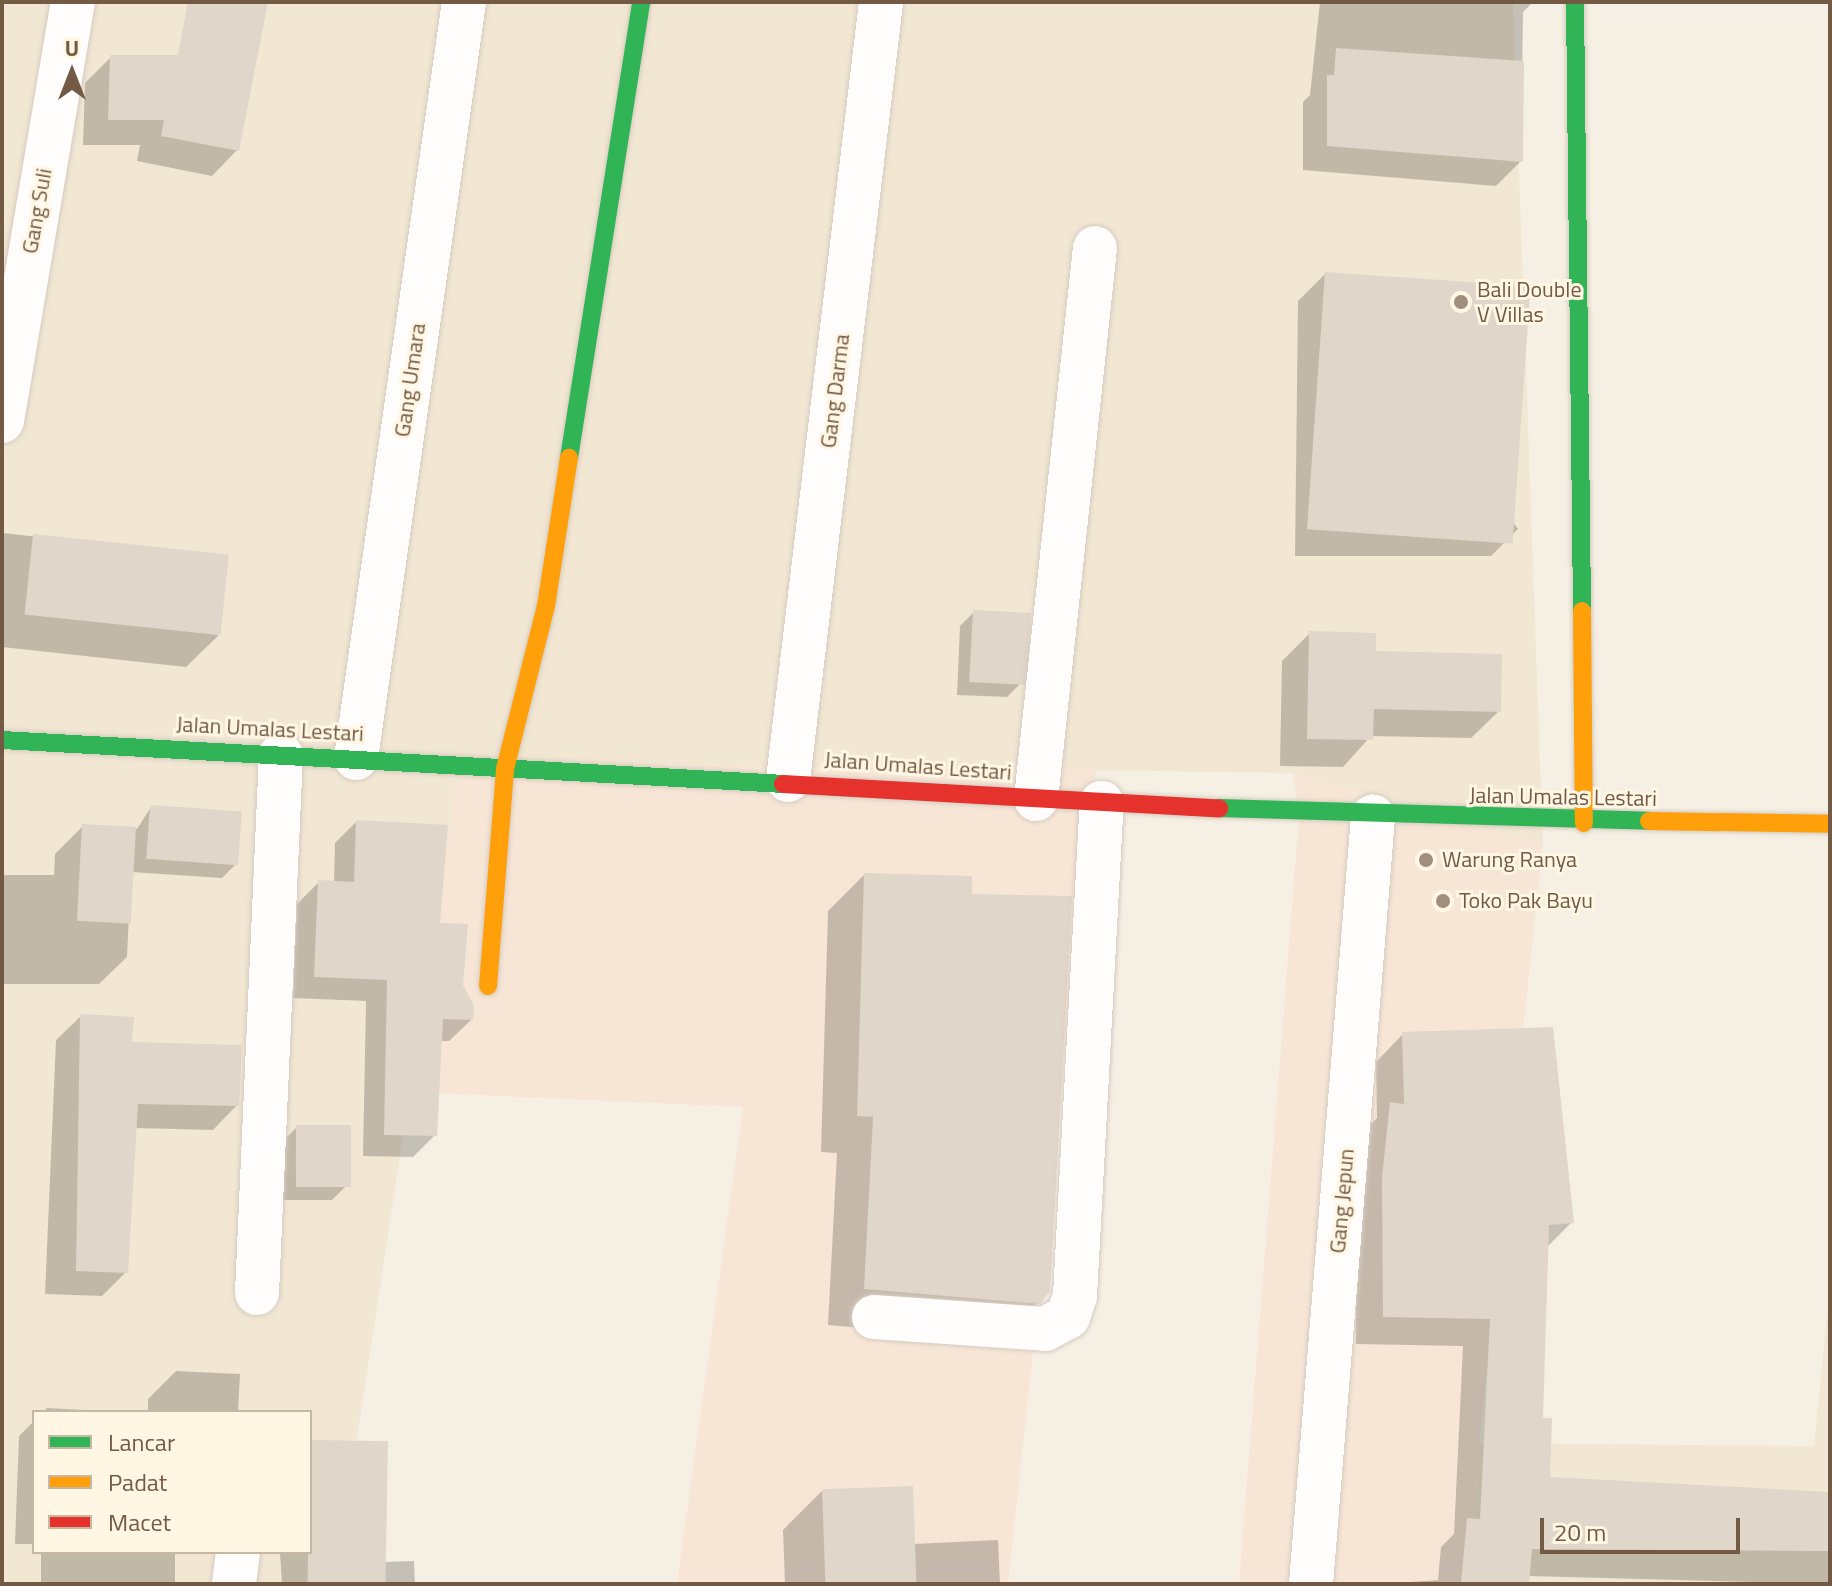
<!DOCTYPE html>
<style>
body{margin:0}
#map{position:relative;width:1832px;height:1586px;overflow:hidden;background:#f6f0e4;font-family:"Titillium Web",sans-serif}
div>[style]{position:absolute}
.residential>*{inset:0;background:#f2e7d3}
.commercial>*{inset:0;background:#f7e6d6}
.shadow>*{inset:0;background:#0003;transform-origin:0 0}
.building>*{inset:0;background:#e0d6c9;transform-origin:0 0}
.roads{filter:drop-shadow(0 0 2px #d5cbc0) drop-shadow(0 0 2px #d5cbc0)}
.street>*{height:44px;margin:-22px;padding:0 22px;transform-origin:22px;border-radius:22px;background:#fefdfb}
.fast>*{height:18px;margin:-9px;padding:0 9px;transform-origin:9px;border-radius:9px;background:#30b455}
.slow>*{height:18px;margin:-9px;padding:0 9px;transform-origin:9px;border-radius:9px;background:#ff9f0a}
.jam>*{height:18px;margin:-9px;padding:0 9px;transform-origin:9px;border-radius:9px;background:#e5322d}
.dots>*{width:22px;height:22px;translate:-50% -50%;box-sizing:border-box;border:4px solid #fff7e4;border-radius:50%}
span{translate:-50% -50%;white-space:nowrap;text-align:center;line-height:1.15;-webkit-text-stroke:6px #fff7e4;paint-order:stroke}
.street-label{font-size:22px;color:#735a45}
.poi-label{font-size:22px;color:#735a45}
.left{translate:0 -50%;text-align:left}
.frame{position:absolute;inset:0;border:4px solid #735a45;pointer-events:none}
.legend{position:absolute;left:32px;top:1410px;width:280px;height:144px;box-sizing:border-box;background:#fff7e4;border:2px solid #c7b8a4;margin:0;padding:10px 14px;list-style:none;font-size:24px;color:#735a45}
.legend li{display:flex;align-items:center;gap:16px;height:40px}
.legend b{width:40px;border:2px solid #c7b8a4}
.north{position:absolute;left:32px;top:32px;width:80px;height:80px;-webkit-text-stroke:6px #fff7e4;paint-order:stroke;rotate:0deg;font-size:22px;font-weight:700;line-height:32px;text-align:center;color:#735a45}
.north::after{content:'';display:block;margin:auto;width:28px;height:36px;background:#735a45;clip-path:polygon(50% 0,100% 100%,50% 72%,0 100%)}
.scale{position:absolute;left:1540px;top:1518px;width:200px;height:36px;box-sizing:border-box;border:4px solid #735a45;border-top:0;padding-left:10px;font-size:24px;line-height:28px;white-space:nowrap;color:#735a45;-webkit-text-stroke:6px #fff7e4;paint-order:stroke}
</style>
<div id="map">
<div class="residential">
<i style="clip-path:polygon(evenodd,2px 2px,1513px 2px,1543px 844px,1293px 773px,460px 761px,335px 1584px,2px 1584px,2px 2px,34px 1412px,310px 1412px,310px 1552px,34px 1552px,34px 1412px)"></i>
<i style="clip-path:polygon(1830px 1286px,1830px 1584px,1473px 1584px,1479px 1443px,1814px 1446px)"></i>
</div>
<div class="commercial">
<i style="clip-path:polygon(460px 761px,1096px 768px,1008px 1584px,677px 1584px,743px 1107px,410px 1092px)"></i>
<i style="clip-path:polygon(1293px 773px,1543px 844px,1479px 1443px,1473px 1584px,1239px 1584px,1299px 817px)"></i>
</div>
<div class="shadow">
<i style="clip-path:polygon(1320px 2px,1533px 2px,1523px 12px,1521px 161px,1496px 186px,1303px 170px,1303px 102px,1310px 95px)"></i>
<i style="clip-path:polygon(111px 57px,237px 150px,212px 176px,137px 161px,140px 145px,83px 145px,85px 83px)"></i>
<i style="clip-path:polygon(1325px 274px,1518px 529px,1491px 556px,1295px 556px,1298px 301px)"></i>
<i style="clip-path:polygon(2px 533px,227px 557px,218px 636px,186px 667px,2px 647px)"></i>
<i style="clip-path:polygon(974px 612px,1021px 683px,1007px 697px,957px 695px,960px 626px)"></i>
<i style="clip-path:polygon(1310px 633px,1374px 653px,1499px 711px,1471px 738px,1371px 736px,1343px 767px,1280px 766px,1282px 661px)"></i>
<i style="clip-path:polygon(151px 807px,236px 864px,222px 878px,131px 872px,127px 957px,99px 984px,2px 984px,2px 875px,54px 875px,55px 854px,83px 826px,137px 829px)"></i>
<i style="clip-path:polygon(356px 822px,461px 985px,471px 1020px,449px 1041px,440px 1041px,435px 1135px,413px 1157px,363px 1156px,366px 1001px,293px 998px,297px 904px,319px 882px,334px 883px,335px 843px)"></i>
<i style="clip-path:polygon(864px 875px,970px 896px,1038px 1302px,1001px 1339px,828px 1325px,837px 1153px,821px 1152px,828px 911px)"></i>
<i style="clip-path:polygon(81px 1016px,237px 1105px,213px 1130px,135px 1128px,126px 1272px,102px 1296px,45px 1294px,56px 1040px)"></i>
<i style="clip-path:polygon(1403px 1034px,1572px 1222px,1546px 1248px,1541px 1420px,1547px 1479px,1830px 1497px,1830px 1584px,1528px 1576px,1527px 1584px,1384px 1584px,1438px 1580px,1441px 1547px,1454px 1534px,1463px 1346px,1356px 1344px,1355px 1206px,1364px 1131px,1377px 1118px,1376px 1062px)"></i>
<i style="clip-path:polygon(297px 1127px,346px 1186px,332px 1200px,282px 1200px,283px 1141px)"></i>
<i style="clip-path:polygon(176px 1371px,240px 1374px,238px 1412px,148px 1412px,148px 1399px)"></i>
<i style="clip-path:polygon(47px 1408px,124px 1412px,43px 1412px)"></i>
<i style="clip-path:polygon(34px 1421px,34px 1544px,15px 1544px,19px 1436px)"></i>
<i style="clip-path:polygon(310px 1442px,385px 1562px,414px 1561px,415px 1584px,282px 1584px,280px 1553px,219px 1552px,310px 1552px)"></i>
<i style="clip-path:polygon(823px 1490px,913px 1544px,998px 1540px,1000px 1584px,785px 1584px,783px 1530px)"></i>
<i style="left:41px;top:1552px;width:134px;height:32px"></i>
</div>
<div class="building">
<i style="clip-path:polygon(188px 2px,268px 2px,239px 151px,161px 136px,164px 120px,108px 120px,110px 55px,178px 55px)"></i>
<i style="clip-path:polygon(1336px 48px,1524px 61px,1523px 162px,1327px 146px,1327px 75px,1334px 75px)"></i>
<i style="left:1325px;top:272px;width:206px;height:258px;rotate:4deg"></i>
<i style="left:33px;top:534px;width:197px;height:81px;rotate:6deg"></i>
<i style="left:973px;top:610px;width:58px;height:72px;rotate:3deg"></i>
<i style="clip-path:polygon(1309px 631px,1376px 633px,1376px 651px,1502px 654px,1501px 712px,1374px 709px,1373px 740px,1307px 739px)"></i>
<i style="left:150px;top:805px;width:92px;height:54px;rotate:4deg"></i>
<i style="clip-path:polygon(356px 820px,448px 825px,440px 923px,468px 924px,463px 985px,474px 1006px,473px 1020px,443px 1019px,437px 1136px,384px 1135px,387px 980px,314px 977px,318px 880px,354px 882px)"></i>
<i style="left:82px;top:824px;width:54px;height:97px;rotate:3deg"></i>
<i style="clip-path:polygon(864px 873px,972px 876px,972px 894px,1072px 896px,1050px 1291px,1040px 1304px,864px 1289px,873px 1117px,857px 1116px)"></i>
<i style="clip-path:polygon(80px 1014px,134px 1017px,132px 1042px,242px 1045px,239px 1106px,138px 1104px,128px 1273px,76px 1271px)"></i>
<i style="clip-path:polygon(1553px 1027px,1574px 1223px,1549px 1225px,1543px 1418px,1552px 1418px,1550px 1477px,1830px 1492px,1830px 1551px,1532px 1549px,1529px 1584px,1461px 1584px,1467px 1518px,1480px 1519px,1490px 1319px,1383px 1317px,1382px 1177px,1390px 1102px,1404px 1104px,1402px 1032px)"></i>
<i style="left:296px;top:1125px;width:55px;height:62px"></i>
<i style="left:310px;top:1440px;width:78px;height:144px;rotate:1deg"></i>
<i style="left:913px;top:1486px;width:98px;height:91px;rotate:88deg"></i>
</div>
<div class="roads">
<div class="street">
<i style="left:2px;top:421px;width:425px;rotate:-80.4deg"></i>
<i style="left:356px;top:758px;width:764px;rotate:-81.87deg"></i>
<i style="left:788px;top:780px;width:784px;rotate:-83.18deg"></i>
<i style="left:1036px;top:799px;width:554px;rotate:-83.89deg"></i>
<i style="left:257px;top:1293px;width:539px;rotate:-87.45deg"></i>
<i style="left:874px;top:1317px;width:171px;rotate:4deg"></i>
<i style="left:1045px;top:1329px;width:26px;rotate:-28deg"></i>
<i style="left:1068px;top:1317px;width:22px;rotate:-72deg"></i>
<i style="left:1075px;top:1296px;width:494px;rotate:-86.9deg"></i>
<i style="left:234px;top:1584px;width:32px;rotate:-83deg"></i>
<i style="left:1311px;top:1584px;width:770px;rotate:-85.38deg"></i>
</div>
<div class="fast">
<i style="left:1575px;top:2px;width:609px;rotate:89.34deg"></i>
<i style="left:569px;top:458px;width:462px;rotate:-81deg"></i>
<i style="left:2px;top:740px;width:782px;rotate:3.22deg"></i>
<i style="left:1219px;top:808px;width:430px;rotate:1.7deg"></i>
</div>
<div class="slow">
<i style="left:1582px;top:611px;width:212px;rotate:89.5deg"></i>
<i style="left:1649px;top:821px;width:181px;rotate:0.9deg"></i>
<i style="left:488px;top:986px;width:218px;rotate:-85.5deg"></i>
<i style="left:505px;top:769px;width:168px;rotate:-75.9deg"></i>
<i style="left:546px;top:606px;width:150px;rotate:-81.2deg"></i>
</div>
<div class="jam">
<i style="left:783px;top:784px;width:437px;rotate:3.2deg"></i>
</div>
</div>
<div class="dots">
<i style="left:1461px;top:302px;background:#a18e7d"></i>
<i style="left:1426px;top:860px;background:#a18e7d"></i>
<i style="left:1443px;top:901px;background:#a18e7d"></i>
</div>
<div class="street-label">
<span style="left:37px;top:211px;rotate:-80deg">Gang Suli</span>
<span style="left:410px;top:380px;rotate:-82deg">Gang Umara</span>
<span style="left:835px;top:391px;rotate:-83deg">Gang Darma</span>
<span style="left:270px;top:729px;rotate:3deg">Jalan Umalas Lestari</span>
<span style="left:918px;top:766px;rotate:4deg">Jalan Umalas Lestari</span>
<span style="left:1563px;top:797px;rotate:1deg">Jalan Umalas Lestari</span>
<span style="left:1342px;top:1201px;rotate:-85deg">Gang Jepun</span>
</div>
<div class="poi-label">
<span class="left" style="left:1477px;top:302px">Bali Double<br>V Villas</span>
<span class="left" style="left:1442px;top:860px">Warung Ranya</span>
<span class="left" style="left:1459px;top:901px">Toko Pak Bayu</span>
</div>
<div class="frame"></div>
<ul class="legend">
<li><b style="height:10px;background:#30b455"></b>Lancar</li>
<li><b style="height:10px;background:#ff9f0a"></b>Padat</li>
<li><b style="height:10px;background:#e5322d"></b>Macet</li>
</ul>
<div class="north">U</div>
<div class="scale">20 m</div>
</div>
